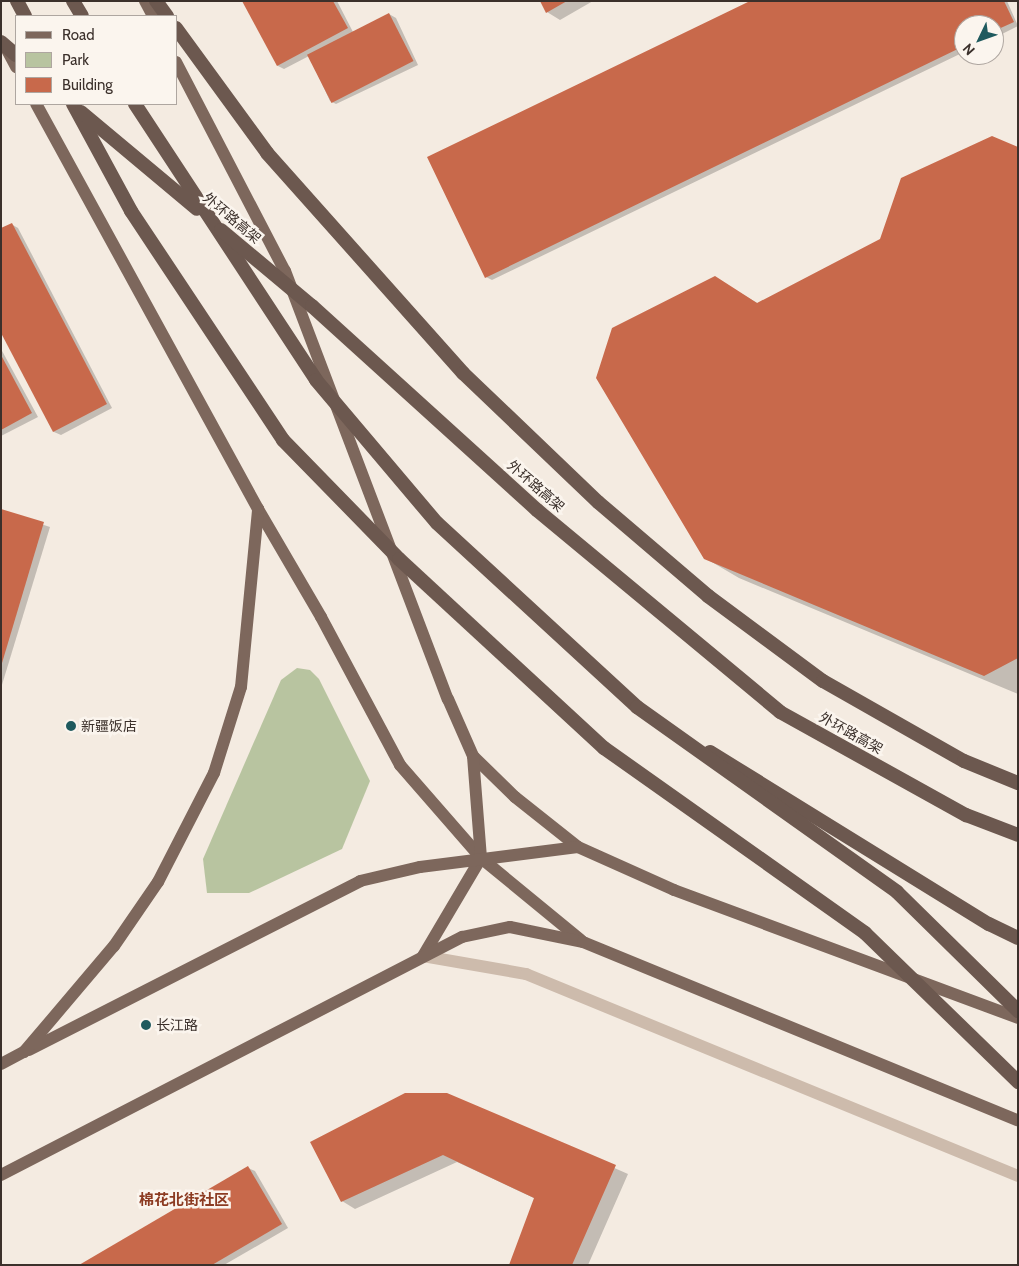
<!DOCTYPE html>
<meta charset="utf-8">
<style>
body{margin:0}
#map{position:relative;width:1019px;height:1266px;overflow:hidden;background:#f4ebe1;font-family:Cabin,"Noto Sans SC",sans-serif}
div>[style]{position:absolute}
.green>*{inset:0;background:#b8c4a0}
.shadow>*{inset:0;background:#0003}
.building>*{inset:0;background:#c8694b;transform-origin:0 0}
.service>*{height:12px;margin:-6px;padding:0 6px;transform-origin:6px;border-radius:6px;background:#cdbbac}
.primary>*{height:12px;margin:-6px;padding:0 6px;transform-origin:6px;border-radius:6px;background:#7d675c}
.trunk>*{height:14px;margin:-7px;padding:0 7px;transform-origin:7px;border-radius:7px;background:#6c584f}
.trunk-bridge>*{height:14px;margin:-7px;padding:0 7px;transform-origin:7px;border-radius:7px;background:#6c584f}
.dots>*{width:14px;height:14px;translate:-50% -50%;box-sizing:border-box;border:2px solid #fbf5ee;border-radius:50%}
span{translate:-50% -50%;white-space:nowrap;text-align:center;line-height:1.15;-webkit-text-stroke:5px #fbf5ee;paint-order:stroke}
.street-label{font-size:14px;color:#3b302b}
.poi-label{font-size:14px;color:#3b302b}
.left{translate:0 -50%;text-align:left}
.neighbourhood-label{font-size:15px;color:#8c3b22;font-weight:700}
.frame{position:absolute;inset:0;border:2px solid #3b302b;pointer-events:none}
.legend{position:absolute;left:15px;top:15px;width:162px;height:90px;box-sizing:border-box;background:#fbf5ee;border:1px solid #aea6a0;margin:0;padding:6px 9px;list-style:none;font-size:15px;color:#3b302b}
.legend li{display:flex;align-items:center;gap:10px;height:25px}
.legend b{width:25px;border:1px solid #aea6a0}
.north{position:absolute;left:954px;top:15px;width:50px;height:50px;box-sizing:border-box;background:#fbf5ee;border:1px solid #aea6a0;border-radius:50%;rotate:228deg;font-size:14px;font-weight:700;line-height:20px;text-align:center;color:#3b302b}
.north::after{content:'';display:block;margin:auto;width:18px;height:22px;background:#1f5a5e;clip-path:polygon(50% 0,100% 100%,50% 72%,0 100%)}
</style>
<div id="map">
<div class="green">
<i style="clip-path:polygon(297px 668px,310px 670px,319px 679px,370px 781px,342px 849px,249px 893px,207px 893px,203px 859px,281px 680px)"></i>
</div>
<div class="shadow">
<i style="clip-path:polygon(243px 1px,337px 1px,353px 32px,389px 14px,396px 18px,418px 65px,336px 104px,330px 101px,309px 56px,284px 69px,278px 66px)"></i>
<i style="clip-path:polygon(541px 1px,593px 1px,560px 20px,547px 12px)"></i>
<i style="clip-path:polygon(753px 1px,1007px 1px,1018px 26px,994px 38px,994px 25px,964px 25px,964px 52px,492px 280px,486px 277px)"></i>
<i style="clip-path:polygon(1018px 149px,1018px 694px,739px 578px,705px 558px,715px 278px,759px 304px,881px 240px)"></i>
<i style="clip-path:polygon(11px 224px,18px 228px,112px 408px,61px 435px,54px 432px,1px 331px)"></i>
<i style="clip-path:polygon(1px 349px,38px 417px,1px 436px)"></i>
<i style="clip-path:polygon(1px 511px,50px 527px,1px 688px)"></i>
<i style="clip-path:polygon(447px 1094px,628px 1174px,588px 1265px,511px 1265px,536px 1199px,457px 1162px,355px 1209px,342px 1201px)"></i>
<i style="clip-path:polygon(248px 1168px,255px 1171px,288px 1228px,224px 1265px,81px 1265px)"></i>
</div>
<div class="building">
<i style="clip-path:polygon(242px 1px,333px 1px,348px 28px,277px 66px)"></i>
<i style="clip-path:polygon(540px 1px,567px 1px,546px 13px)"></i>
<i style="clip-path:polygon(750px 1px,1004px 1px,1014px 22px,994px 31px,994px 25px,964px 25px,964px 46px,485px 278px,427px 157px)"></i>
<i style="left:389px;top:13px;width:54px;height:92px;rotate:63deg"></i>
<i style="clip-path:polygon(992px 136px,1018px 147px,1018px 658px,984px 676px,704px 559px,596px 378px,612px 328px,715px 276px,757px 303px,880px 239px,901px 178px)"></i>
<i style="clip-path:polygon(12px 223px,107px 404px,53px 432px,1px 333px,1px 228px)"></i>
<i style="clip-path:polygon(1px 355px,32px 413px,1px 430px)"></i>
<i style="clip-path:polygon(1px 509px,44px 522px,2px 663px,1px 663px)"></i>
<i style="clip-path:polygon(405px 1093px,447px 1093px,616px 1165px,572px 1265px,509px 1265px,534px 1198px,443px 1155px,341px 1202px,310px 1142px)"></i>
<i style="clip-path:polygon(248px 1166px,282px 1224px,212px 1265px,79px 1265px)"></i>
</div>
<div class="service">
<i style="left:423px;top:956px;width:105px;rotate:9.9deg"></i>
<i style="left:526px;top:974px;width:532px;rotate:22.32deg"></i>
</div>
<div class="primary">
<i style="left:145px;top:1px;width:17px;rotate:62deg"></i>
<i style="left:5px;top:46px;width:24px;rotate:62deg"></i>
<i style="left:176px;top:62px;width:236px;rotate:62.5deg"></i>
<i style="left:285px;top:271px;width:458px;rotate:69.2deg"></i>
<i style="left:448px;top:699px;width:62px;rotate:66.3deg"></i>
<i style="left:473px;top:756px;width:59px;rotate:44.3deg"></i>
<i style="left:515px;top:797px;width:80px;rotate:38.4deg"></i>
<i style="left:578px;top:847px;width:105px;rotate:24.1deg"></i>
<i style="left:674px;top:890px;width:367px;rotate:20.4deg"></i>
<i style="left:258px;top:509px;width:125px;rotate:59.7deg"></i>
<i style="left:321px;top:617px;width:168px;rotate:61.9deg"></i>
<i style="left:400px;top:765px;width:123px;rotate:48.9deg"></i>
<i style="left:481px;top:858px;width:129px;rotate:39.4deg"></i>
<i style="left:423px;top:956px;width:114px;rotate:-59.4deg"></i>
<i style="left:481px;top:858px;width:102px;rotate:-94.5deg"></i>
<i style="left:29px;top:1050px;width:372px;rotate:-27deg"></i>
<i style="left:360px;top:881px;width:62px;rotate:-13.1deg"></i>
<i style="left:420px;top:867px;width:159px;rotate:-7.2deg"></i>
<i style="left:1px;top:1064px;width:26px;rotate:-28deg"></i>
<i style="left:24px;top:1052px;width:139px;rotate:-49.7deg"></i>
<i style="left:114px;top:946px;width:78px;rotate:-55.5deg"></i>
<i style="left:158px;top:882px;width:123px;rotate:-62.8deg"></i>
<i style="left:214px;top:773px;width:90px;rotate:-72.6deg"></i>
<i style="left:241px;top:687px;width:179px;rotate:-84.5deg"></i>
<i style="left:258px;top:509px;width:462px;rotate:-118.7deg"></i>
<i style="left:1px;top:1175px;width:519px;rotate:-27.31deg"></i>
<i style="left:462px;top:937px;width:49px;rotate:-11.8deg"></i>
<i style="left:510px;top:927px;width:75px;rotate:11.6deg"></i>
<i style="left:583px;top:942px;width:470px;rotate:22.3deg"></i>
</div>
<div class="trunk">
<i style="left:17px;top:1px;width:17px;rotate:62deg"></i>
<i style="left:73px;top:1px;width:17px;rotate:59deg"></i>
<i style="left:156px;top:1px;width:19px;rotate:54deg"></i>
<i style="left:176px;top:28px;width:155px;rotate:53.9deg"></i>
<i style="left:267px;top:153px;width:295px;rotate:48.3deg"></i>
<i style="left:463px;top:373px;width:187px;rotate:43.7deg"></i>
<i style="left:598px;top:502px;width:145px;rotate:40.5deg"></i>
<i style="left:708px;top:596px;width:143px;rotate:36.5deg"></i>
<i style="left:823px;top:681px;width:162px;rotate:29.6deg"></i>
<i style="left:964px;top:761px;width:58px;rotate:22.2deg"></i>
<i style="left:710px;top:752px;width:328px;rotate:31.7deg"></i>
<i style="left:989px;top:924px;width:32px;rotate:26deg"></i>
</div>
<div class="trunk-bridge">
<i style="left:1px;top:42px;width:20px;rotate:41deg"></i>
<i style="left:73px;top:104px;width:122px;rotate:61.5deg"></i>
<i style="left:131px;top:211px;width:275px;rotate:56.4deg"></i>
<i style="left:283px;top:440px;width:166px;rotate:45.7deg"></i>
<i style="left:399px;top:559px;width:279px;rotate:42.7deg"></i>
<i style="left:604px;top:748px;width:320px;rotate:35.3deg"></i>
<i style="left:865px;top:933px;width:214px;rotate:44.2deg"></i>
<i style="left:135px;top:104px;width:330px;rotate:56.7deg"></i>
<i style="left:316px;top:380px;width:187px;rotate:49.8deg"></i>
<i style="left:437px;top:523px;width:272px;rotate:42.6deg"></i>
<i style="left:637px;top:707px;width:319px;rotate:35.4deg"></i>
<i style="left:897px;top:892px;width:170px;rotate:44.5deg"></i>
<i style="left:81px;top:112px;width:151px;rotate:39.9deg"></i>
<i style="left:221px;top:230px;width:119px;rotate:39.9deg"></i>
<i style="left:312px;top:306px;width:304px;rotate:42.2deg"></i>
<i style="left:537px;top:510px;width:316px;rotate:39.7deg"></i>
<i style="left:780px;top:712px;width:213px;rotate:29deg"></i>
<i style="left:966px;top:815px;width:56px;rotate:21deg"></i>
</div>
<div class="dots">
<i style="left:71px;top:726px;background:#1f5a5e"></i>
<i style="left:146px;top:1025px;background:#1f5a5e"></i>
</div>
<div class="street-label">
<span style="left:232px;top:218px;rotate:40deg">外环路高架</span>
<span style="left:536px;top:486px;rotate:41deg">外环路高架</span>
<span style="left:851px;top:733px;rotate:29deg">外环路高架</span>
</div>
<div class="poi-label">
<span class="left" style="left:81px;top:726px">新疆饭店</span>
<span class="left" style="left:156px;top:1025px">长江路</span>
</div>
<div class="neighbourhood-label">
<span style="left:184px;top:1201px">棉花北街社区</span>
</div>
<div class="frame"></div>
<ul class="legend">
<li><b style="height:6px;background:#7d675c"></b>Road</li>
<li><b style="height:14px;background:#b8c4a0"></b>Park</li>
<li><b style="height:14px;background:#c8694b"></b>Building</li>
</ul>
<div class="north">N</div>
</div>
